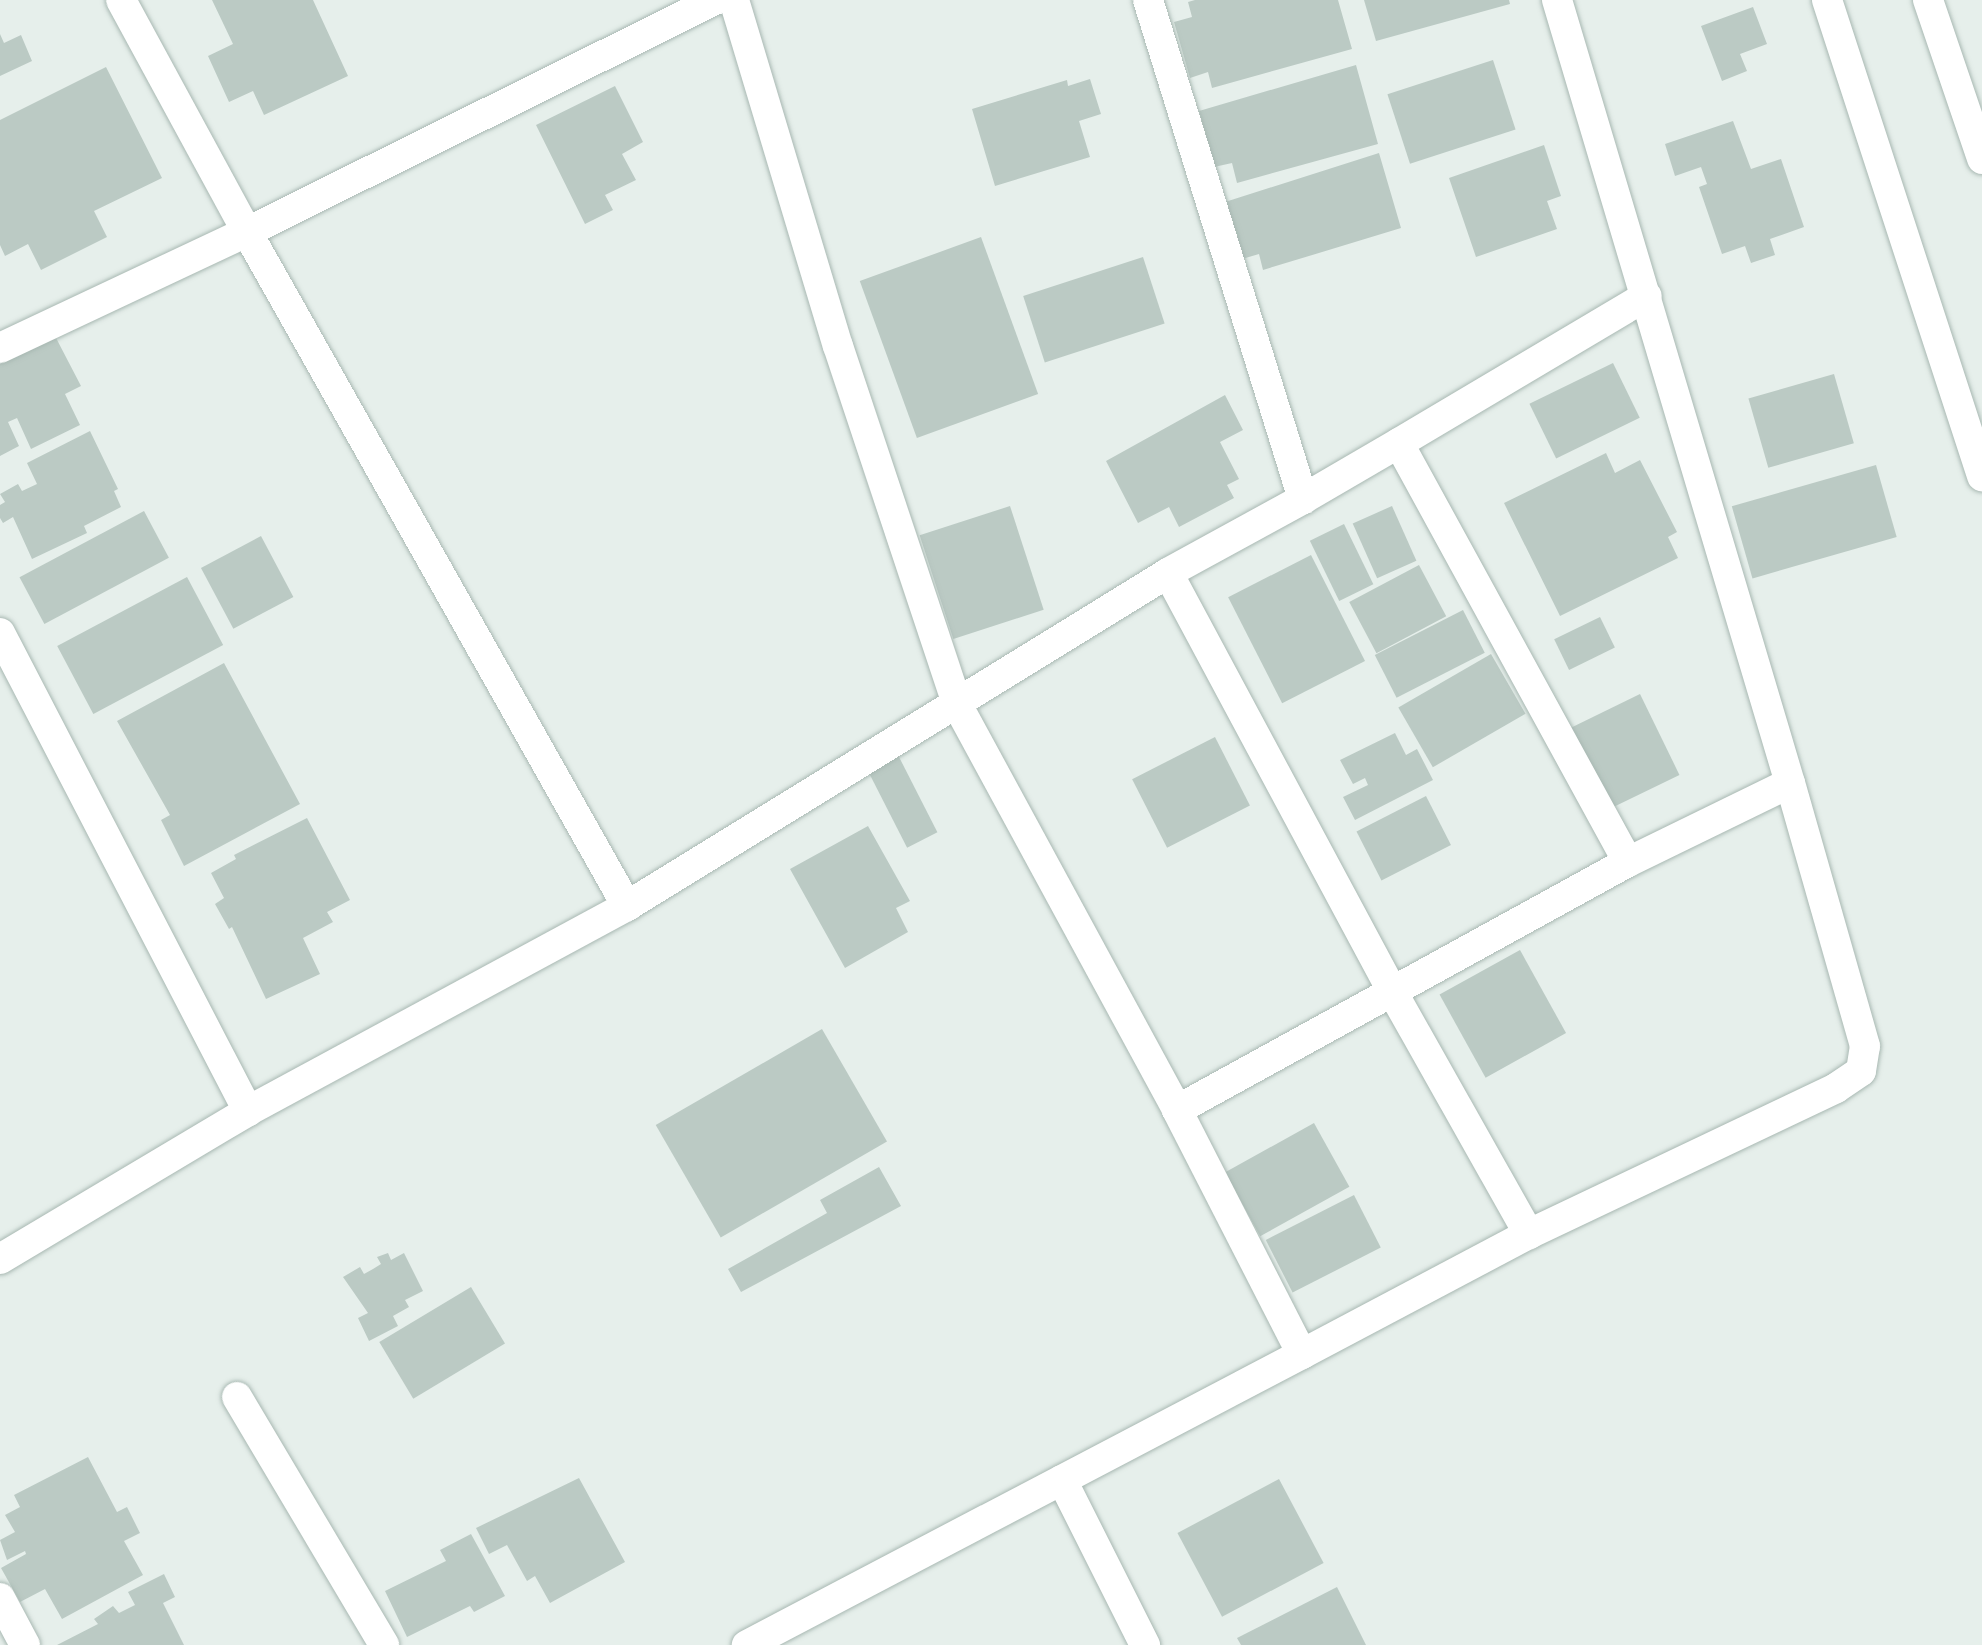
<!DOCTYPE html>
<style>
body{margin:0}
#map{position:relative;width:1982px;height:1645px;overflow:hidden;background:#e6efeb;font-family:Figtree,sans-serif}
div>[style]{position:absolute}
.building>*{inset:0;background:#bbcac4;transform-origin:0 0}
.roads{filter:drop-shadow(0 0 2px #a8b8b2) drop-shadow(0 0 2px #a8b8b2)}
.street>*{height:30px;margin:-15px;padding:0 15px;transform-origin:15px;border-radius:15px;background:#fff}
span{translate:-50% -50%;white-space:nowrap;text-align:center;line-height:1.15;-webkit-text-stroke:8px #f7fbf9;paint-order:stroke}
</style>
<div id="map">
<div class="building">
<i style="clip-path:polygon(212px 0,313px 0,348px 76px,264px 115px,253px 91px,229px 102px,208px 56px,233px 44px)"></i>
<i style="clip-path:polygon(1195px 0,1338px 0,1352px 49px,1212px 88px,1208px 72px,1190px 78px,1174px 22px,1192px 17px,1188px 2px)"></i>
<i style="clip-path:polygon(1364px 0,1509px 0,1510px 4px,1376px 41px)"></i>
<i style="clip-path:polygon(1753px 7px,1767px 44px,1740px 54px,1747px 71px,1722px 81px,1701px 26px)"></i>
<i style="clip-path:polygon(0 34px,4px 43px,21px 35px,32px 61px,0 76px)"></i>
<i style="left:1493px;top:60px;width:73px;height:111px;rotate:72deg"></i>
<i style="clip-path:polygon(1356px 65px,1378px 144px,1237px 183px,1232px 163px,1214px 167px,1199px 111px)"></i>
<i style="clip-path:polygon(106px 67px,162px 178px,94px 211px,107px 237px,41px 270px,28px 244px,5px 256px,0 245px,0 120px)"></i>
<i style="clip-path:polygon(1090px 79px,1101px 114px,1079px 121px,1090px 157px,995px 186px,972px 109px,1067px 80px,1068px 86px)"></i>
<i style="clip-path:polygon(615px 86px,643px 142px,622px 154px,636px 180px,605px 195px,613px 210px,585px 224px,536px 125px)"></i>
<i style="clip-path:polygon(1733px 121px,1751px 169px,1781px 159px,1804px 227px,1770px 239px,1775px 255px,1751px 263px,1745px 246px,1722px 254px,1699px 187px,1707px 184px,1701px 167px,1675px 176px,1665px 144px)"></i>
<i style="clip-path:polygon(1544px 145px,1561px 196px,1547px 201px,1557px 229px,1476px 257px,1449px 178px)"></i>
<i style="clip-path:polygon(1379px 153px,1401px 228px,1263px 270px,1259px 254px,1242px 259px,1225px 202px)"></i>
<i style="left:981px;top:237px;width:167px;height:129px;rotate:70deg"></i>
<i style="left:1143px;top:257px;width:70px;height:126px;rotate:72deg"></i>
<i style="clip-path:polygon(55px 336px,81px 386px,65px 394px,80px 425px,31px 449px,17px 418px,8px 422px,19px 446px,0 456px,0 364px)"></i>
<i style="left:1613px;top:363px;width:61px;height:93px;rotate:64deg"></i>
<i style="left:1834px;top:374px;width:72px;height:89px;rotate:74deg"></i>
<i style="clip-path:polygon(1225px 395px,1243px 430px,1220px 442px,1239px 479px,1227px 485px,1234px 498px,1179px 527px,1169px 507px,1138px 523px,1106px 461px)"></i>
<i style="clip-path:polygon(90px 431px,118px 489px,114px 491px,121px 507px,84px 526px,87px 533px,32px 559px,13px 517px,3px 523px,0 518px,0 505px,5px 502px,0 494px,18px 484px,22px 491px,37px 484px,27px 463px)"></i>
<i style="clip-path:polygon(1606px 453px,1615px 473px,1640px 460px,1677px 532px,1668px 537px,1678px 558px,1560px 616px,1504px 503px)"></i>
<i style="left:1876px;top:465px;width:75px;height:150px;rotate:74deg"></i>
<i style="left:1010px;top:506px;width:109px;height:95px;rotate:72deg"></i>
<i style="left:1392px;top:506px;width:60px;height:43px;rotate:66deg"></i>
<i style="left:144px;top:511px;width:53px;height:141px;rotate:62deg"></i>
<i style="left:1344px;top:524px;width:67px;height:38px;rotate:64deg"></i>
<i style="left:261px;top:536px;width:69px;height:68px;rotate:62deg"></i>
<i style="left:1311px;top:555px;width:119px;height:93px;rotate:63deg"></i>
<i style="left:1419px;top:565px;width:58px;height:79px;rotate:62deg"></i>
<i style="left:187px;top:577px;width:77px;height:147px;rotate:62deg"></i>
<i style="left:1463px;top:610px;width:48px;height:99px;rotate:63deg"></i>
<i style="left:1600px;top:617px;width:34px;height:51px;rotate:64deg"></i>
<i style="left:1491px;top:654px;width:69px;height:107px;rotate:60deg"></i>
<i style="clip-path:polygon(224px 663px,300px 804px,184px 866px,161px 820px,170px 815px,117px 721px)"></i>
<i style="left:1640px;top:694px;width:90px;height:78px;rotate:64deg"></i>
<i style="clip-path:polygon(1395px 733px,1406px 755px,1417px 749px,1433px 780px,1355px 820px,1343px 797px,1368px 785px,1365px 778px,1353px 784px,1340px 760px)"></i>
<i style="left:1215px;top:737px;width:77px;height:93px;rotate:63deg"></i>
<i style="left:897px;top:753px;width:89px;height:34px;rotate:63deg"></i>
<i style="left:1426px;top:796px;width:55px;height:78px;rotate:63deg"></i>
<i style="clip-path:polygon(307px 818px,350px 900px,327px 912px,333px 922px,303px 938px,320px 974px,266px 999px,232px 927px,229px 929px,215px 904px,224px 898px,211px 873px,236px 859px,234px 855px)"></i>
<i style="clip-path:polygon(868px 826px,910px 901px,896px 908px,908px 932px,845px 968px,790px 869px)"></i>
<i style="left:1520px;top:950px;width:95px;height:92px;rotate:61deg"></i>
<i style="left:822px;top:1029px;width:130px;height:192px;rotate:60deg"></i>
<i style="left:1314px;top:1123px;width:73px;height:102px;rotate:61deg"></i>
<i style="clip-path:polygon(879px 1167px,901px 1206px,741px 1292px,728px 1269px,827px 1213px,820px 1200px)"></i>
<i style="left:1354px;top:1195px;width:59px;height:99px;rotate:63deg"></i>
<i style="clip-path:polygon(388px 1253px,391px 1260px,404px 1253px,423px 1291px,405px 1300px,409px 1307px,393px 1316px,398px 1326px,369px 1341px,358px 1318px,368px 1313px,343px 1277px,360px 1267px,364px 1274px,373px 1269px,381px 1264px,377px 1257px)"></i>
<i style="left:471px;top:1287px;width:66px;height:107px;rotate:59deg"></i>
<i style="clip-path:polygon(88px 1457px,117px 1512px,127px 1507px,140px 1533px,124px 1541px,143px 1575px,62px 1619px,45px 1589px,20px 1602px,1px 1568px,26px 1554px,25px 1551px,7px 1560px,0 1540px,15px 1532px,5px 1515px,20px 1507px,14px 1495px)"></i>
<i style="clip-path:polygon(579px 1478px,625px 1562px,550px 1603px,535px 1576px,527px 1581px,507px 1545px,489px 1554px,476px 1528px)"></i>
<i style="left:1279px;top:1479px;width:95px;height:115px;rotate:62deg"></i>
<i style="clip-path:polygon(471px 1534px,505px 1596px,474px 1612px,470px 1606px,407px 1637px,385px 1591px,446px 1561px,440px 1550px)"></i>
<i style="clip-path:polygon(164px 1574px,175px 1597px,163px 1603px,184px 1645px,57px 1645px,98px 1624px,94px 1619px,113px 1606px,119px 1613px,135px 1605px,128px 1592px)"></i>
<i style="clip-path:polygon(1337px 1587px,1366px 1645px,1241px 1645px,1237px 1638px)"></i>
</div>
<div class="roads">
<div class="street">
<i style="left:121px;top:0;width:264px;rotate:61.5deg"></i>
<i style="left:247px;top:232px;width:774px;rotate:60.59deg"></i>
<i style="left:734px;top:0;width:361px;rotate:73.3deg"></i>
<i style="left:838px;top:346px;width:379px;rotate:71.6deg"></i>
<i style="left:958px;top:706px;width:460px;rotate:61.5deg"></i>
<i style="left:1177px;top:1110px;width:274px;rotate:62.9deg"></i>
<i style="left:1302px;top:1354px;width:627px;rotate:152.33deg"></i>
<i style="left:1148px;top:0;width:523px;rotate:72.74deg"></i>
<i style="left:1303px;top:499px;width:111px;rotate:-30.3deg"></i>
<i style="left:1827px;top:0;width:501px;rotate:71.96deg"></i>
<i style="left:1928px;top:0;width:168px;rotate:71.2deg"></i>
<i style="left:0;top:348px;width:273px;rotate:-25.2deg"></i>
<i style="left:247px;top:232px;width:522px;rotate:-26.37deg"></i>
<i style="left:1303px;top:499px;width:154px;rotate:151.3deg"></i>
<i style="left:1168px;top:573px;width:476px;rotate:61.8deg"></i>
<i style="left:1393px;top:993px;width:277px;rotate:60.6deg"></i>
<i style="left:0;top:633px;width:539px;rotate:62.58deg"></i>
<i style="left:1628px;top:862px;width:477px;rotate:-118.7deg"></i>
<i style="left:1399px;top:443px;width:288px;rotate:-30.7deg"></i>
<i style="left:1177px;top:1110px;width:515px;rotate:-28.81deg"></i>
<i style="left:1628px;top:862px;width:180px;rotate:-26deg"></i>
<i style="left:1790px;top:783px;width:817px;rotate:-106.57deg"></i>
<i style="left:0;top:1259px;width:289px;rotate:-30.8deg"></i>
<i style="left:248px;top:1111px;width:431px;rotate:-28.4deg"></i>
<i style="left:627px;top:906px;width:635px;rotate:-31.61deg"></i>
<i style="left:1302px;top:1354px;width:257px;rotate:-27.9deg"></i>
<i style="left:1529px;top:1234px;width:340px;rotate:-25.4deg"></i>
<i style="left:1836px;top:1088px;width:30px;rotate:-34deg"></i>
<i style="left:1861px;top:1071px;width:25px;rotate:-81deg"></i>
<i style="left:1865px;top:1046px;width:273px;rotate:-105.9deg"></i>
<i style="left:237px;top:1397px;width:288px;rotate:59.3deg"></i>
<i style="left:1062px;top:1480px;width:185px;rotate:63.3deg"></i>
<i style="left:0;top:1598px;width:53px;rotate:62deg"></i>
</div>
</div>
</div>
